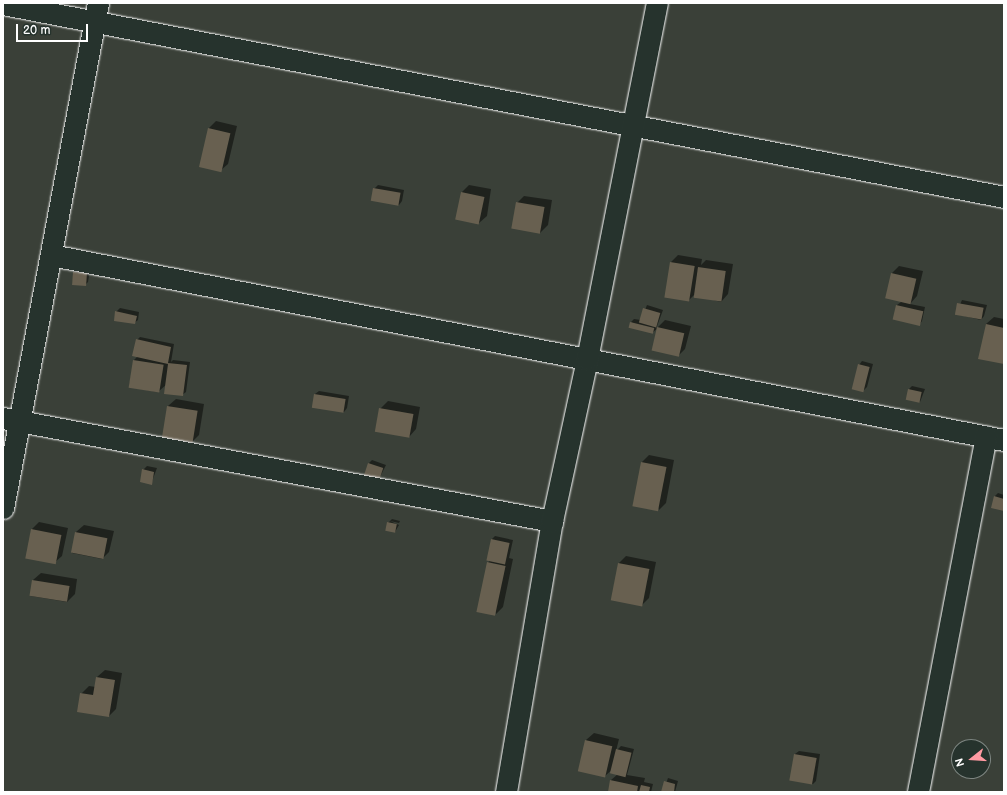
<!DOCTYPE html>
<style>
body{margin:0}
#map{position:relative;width:1007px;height:795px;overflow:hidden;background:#3a4038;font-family:"Balsamiq Sans",sans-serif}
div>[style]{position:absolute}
.shadow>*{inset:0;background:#0007}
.building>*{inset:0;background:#686050;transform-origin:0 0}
.roads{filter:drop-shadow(0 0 1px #fff) drop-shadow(0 0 1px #fff)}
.minor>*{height:21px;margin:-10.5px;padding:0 10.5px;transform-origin:10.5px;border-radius:10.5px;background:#26332d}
span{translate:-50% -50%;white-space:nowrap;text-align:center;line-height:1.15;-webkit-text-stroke:4px #26332d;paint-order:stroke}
.frame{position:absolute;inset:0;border:4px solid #fff;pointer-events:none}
.north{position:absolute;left:951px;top:739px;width:40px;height:40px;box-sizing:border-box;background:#26332d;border:1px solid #7d8581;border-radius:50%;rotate:253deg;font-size:11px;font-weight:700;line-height:16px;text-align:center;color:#fff}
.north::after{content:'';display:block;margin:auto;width:14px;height:18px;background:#ff9aa2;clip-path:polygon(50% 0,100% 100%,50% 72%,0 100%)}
.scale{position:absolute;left:16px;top:24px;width:72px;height:18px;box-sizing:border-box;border:2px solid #fff;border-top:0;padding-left:5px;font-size:12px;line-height:14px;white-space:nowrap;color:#fff;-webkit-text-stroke:3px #26332d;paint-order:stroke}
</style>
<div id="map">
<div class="shadow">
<i style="clip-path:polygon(216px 121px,237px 126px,228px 164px,220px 171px,209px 128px)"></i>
<i style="clip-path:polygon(378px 185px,404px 190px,402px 201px,399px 205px,374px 189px)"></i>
<i style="clip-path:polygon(469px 185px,491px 189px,487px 216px,479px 223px,462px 192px)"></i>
<i style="clip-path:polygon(524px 196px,552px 200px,548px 225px,540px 233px,517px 203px)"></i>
<i style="clip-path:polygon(678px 255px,702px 259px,701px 265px,706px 260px,733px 264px,728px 294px,721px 302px,694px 295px,689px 300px,671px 262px)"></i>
<i style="clip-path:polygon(899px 266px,923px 271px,917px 296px,910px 304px,925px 307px,922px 321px,919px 325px,894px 319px,897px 305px,901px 302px,892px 273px)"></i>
<i style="clip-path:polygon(78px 269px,90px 270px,88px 282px,85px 285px,74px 272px)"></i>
<i style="clip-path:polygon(962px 300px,987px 305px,984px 316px,981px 320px,956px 314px)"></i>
<i style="clip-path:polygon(647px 305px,663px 310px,656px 329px,665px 320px,691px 326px,685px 349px,678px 356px,658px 328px,652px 333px,631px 322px,634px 319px,641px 320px)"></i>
<i style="clip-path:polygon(120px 308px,139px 312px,138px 320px,134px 323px,116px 312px)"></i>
<i style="clip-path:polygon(994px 317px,1004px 319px,1004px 363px,986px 324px)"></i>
<i style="clip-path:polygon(140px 337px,174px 344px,171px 362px,173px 360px,190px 362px,186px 392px,182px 395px,167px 384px,158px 392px,129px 387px,134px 360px,138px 356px,137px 340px)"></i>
<i style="clip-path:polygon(862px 361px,873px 364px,867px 387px,864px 390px,859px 365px)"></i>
<i style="clip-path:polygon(912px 386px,925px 389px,920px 402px,909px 389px)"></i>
<i style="clip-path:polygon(319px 391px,349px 396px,347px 408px,344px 412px,313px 407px,315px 394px)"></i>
<i style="clip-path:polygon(176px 399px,204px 404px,199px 435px,192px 442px,168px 406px)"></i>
<i style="clip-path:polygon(388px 401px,420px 407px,416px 429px,409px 437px,380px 409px)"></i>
<i style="clip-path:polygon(649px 455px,674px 460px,666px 503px,659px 510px,642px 462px)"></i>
<i style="clip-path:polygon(372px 460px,386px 465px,379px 479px,369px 463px)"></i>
<i style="clip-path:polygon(147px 466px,157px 468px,151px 484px,143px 470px)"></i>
<i style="clip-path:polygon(998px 493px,1004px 495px,1004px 510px,994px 497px)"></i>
<i style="clip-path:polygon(392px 519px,400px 521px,399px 523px,390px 521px,399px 525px,395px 532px,388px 523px)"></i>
<i style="clip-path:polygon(39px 522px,68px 528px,62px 556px,54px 563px,32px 529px)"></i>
<i style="clip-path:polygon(84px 525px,114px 531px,109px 552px,102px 559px,72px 553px,76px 532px)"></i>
<i style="clip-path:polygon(495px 536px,513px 540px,509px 558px,513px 559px,503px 607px,496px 614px,488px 563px,490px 560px,491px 540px)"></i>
<i style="clip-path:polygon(626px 556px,656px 562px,649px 598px,642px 605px,619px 563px)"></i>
<i style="clip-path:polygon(41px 573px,77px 579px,75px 594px,67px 602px,31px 596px,33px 580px)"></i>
<i style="clip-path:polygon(105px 670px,122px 673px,116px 709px,109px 716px,81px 694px,89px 686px,96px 687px,97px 677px)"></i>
<i style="clip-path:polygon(594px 733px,619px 739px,616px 751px,621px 746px,634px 749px,627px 775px,645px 778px,644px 782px,653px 784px,651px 792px,609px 792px,611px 780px,618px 774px,614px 768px,605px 776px,586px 740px)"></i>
<i style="clip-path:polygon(799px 751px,820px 754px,816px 781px,813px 784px,791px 780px,795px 754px)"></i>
<i style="clip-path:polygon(668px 778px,678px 781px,675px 792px,663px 792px)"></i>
</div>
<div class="building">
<i style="left:208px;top:128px;width:23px;height:40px;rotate:13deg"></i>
<i style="left:373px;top:188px;width:28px;height:13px;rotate:10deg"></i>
<i style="left:461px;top:192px;width:24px;height:28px;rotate:12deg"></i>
<i style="left:516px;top:202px;width:29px;height:27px;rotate:10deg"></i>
<i style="left:670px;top:262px;width:25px;height:36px;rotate:9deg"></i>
<i style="left:698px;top:267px;width:28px;height:31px;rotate:8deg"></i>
<i style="left:73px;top:272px;width:14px;height:13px;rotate:4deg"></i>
<i style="left:891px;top:273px;width:26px;height:26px;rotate:13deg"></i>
<i style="left:957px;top:303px;width:27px;height:12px;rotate:10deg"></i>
<i style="left:896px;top:305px;width:28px;height:15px;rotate:13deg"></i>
<i style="left:643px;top:308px;width:18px;height:15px;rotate:16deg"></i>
<i style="clip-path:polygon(115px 311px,137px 316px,135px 324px,114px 321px)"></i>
<i style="left:630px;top:322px;width:25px;height:6px;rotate:14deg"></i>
<i style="clip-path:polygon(986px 324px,1004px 328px,1004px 364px,978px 359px)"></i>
<i style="left:657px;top:327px;width:28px;height:24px;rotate:13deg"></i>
<i style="clip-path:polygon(136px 339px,171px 347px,168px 363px,187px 365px,183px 396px,164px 394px,168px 364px,132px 356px)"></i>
<i style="left:133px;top:360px;width:31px;height:28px;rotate:9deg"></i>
<i style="left:858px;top:364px;width:12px;height:26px;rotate:14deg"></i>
<i style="left:908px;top:389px;width:14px;height:11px;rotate:12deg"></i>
<i style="left:314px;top:394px;width:32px;height:14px;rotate:9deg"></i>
<i style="left:167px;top:406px;width:31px;height:32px;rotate:9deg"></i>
<i style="left:379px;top:408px;width:35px;height:24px;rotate:10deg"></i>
<i style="left:641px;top:462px;width:26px;height:45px;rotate:11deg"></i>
<i style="left:368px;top:463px;width:16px;height:13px;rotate:18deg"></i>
<i style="clip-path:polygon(142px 469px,154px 472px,152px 485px,140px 482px)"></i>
<i style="clip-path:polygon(994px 496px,1004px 499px,1004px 511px,991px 508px)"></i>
<i style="left:387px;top:522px;width:10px;height:9px;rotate:11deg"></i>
<i style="left:31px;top:529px;width:31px;height:30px;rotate:11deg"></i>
<i style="left:75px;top:532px;width:33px;height:21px;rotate:11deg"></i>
<i style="left:491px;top:539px;width:19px;height:22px;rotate:12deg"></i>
<i style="left:487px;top:562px;width:19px;height:51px;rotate:12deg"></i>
<i style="left:618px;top:563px;width:32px;height:38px;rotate:11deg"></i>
<i style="left:32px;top:580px;width:38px;height:16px;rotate:9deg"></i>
<i style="clip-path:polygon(96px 677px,115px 680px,109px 717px,77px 712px,80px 693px,93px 695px)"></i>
<i style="left:585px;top:740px;width:28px;height:32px;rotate:13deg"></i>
<i style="left:616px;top:749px;width:16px;height:25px;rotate:14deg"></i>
<i style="left:794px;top:754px;width:23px;height:27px;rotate:10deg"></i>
<i style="clip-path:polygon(610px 780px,638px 786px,637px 792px,608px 792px)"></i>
<i style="clip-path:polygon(664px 781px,675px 784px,674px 792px,661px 792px)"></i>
<i style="clip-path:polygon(641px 785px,650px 787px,649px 792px,639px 792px)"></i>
</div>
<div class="roads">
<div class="minor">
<i style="left:3px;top:4px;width:1019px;rotate:10.91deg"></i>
<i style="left:51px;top:255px;width:971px;rotate:10.99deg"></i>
<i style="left:3px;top:418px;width:559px;rotate:10.63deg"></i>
<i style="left:3px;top:508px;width:514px;rotate:-79.35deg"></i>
<i style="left:506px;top:792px;width:275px;rotate:-80.4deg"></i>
<i style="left:552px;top:521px;width:166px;rotate:-77.8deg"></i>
<i style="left:587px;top:359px;width:363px;rotate:-78.9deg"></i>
<i style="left:918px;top:792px;width:362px;rotate:-79.2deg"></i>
</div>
</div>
<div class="frame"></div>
<div class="north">N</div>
<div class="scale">20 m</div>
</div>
